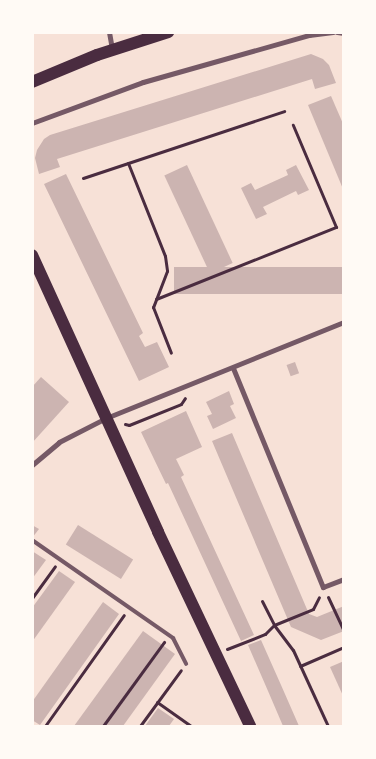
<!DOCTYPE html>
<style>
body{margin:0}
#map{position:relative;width:376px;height:759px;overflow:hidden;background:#f7e1d7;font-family:Overpass,sans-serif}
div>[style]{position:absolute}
.building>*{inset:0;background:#ccb4b1;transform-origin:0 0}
.path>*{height:3px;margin:-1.5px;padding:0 1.5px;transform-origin:1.5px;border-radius:1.5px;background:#4a2c40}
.service>*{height:4px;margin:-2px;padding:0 2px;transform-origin:2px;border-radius:2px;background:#755966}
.minor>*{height:5px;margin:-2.5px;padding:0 2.5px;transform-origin:2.5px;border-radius:2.5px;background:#755966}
.primary>*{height:12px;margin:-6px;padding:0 6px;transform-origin:6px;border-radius:6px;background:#4a2c40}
span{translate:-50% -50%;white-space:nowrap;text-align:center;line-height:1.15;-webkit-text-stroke:5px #fffaf5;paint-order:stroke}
.frame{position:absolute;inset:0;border:34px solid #fffaf5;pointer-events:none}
</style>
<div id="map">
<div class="building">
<i style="clip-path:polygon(311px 54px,323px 59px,329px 65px,336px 83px,315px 89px,312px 79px,57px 159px,60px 167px,39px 174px,35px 158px,37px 150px,44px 139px,50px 135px)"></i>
<i style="clip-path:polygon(331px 96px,344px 126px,343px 189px,308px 105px)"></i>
<i style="left:187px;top:165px;width:108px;height:25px;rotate:65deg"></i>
<i style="clip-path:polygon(296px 165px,309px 190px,298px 195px,296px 191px,263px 207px,267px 214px,256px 219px,241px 188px,251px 183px,255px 190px,288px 175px,286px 170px)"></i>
<i style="clip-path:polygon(66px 174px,143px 333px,139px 336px,145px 347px,157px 342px,169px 367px,139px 381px,44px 184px)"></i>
<i style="left:344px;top:267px;width:27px;height:170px;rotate:90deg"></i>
<i style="left:295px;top:362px;width:12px;height:9px;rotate:70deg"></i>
<i style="clip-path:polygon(41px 377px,69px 402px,32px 443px,32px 387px)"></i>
<i style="clip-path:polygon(229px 391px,234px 404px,230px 406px,236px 418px,213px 429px,207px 416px,212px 414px,206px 402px)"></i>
<i style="clip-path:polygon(186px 411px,202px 447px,176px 459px,184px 475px,181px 477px,254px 635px,241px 641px,168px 483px,166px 484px,141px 432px)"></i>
<i style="clip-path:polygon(232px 433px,309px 614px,317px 617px,344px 606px,344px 631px,321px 640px,291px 627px,212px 441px)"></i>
<i style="clip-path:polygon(32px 525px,39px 529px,32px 538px)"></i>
<i style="left:78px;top:525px;width:65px;height:23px;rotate:32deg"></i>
<i style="clip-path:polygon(32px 551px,46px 560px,32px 579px)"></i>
<i style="clip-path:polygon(59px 571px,75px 582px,32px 642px,32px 608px)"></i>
<i style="clip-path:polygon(103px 602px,119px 614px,40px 725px,32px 720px,32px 702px)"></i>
<i style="clip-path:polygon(143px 631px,175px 654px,123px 726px,74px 726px)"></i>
<i style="clip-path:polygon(261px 640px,281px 685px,299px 726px,283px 726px,268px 691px,248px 645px)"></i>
<i style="clip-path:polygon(344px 661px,344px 698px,330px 667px)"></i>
<i style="clip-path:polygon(158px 708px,174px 719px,169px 726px,145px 726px)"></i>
</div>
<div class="path">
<i style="left:128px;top:163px;width:100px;rotate:68.3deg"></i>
<i style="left:165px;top:256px;width:15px;rotate:82deg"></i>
<i style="left:167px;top:271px;width:39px;rotate:111deg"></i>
<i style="left:153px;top:307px;width:49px;rotate:68.6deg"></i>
<i style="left:83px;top:178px;width:212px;rotate:-18.4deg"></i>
<i style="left:156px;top:299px;width:194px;rotate:-21.8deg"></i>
<i style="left:336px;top:227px;width:111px;rotate:-112.9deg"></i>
<i style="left:125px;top:424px;width:4px;rotate:14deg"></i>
<i style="left:129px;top:425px;width:56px;rotate:-22deg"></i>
<i style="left:181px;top:404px;width:7px;rotate:-56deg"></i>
<i style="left:328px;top:597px;width:38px;rotate:65deg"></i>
<i style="left:32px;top:598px;width:39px;rotate:-54deg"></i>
<i style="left:262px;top:601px;width:27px;rotate:63deg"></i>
<i style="left:274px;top:625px;width:31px;rotate:53deg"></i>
<i style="left:293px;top:650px;width:84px;rotate:65.3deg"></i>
<i style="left:227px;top:649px;width:41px;rotate:-21.5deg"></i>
<i style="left:265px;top:634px;width:13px;rotate:-45deg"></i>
<i style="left:274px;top:625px;width:42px;rotate:-22.3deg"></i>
<i style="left:313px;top:609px;width:13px;rotate:-63deg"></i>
<i style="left:300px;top:666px;width:48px;rotate:-23.4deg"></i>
<i style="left:157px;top:702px;width:42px;rotate:35.2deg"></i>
<i style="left:45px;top:726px;width:136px;rotate:-54.6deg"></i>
<i style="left:103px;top:726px;width:104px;rotate:-54deg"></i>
<i style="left:140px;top:726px;width:69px;rotate:-53.8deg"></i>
</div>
<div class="service">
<i style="left:32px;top:540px;width:172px;rotate:34.8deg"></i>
<i style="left:173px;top:638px;width:29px;rotate:63deg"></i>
</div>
<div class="minor">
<i style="left:109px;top:32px;width:17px;rotate:80deg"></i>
<i style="left:337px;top:32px;width:7px;rotate:8deg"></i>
<i style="left:32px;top:123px;width:118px;rotate:-20.3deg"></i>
<i style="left:143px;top:82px;width:173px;rotate:-15.8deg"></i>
<i style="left:309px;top:35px;width:24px;rotate:-7deg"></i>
<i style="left:233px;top:368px;width:237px;rotate:67.7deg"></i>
<i style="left:323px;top:587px;width:22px;rotate:-21deg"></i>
<i style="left:32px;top:465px;width:35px;rotate:-40deg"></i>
<i style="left:59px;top:442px;width:53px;rotate:-27.1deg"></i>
<i style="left:106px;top:418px;width:257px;rotate:-22deg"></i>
</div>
<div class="primary">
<i style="left:32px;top:82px;width:70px;rotate:-22.6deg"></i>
<i style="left:97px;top:55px;width:75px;rotate:-17.9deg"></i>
<i style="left:32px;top:255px;width:304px;rotate:65.5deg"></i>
<i style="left:158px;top:532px;width:215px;rotate:64.6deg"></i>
</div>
<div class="frame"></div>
</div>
